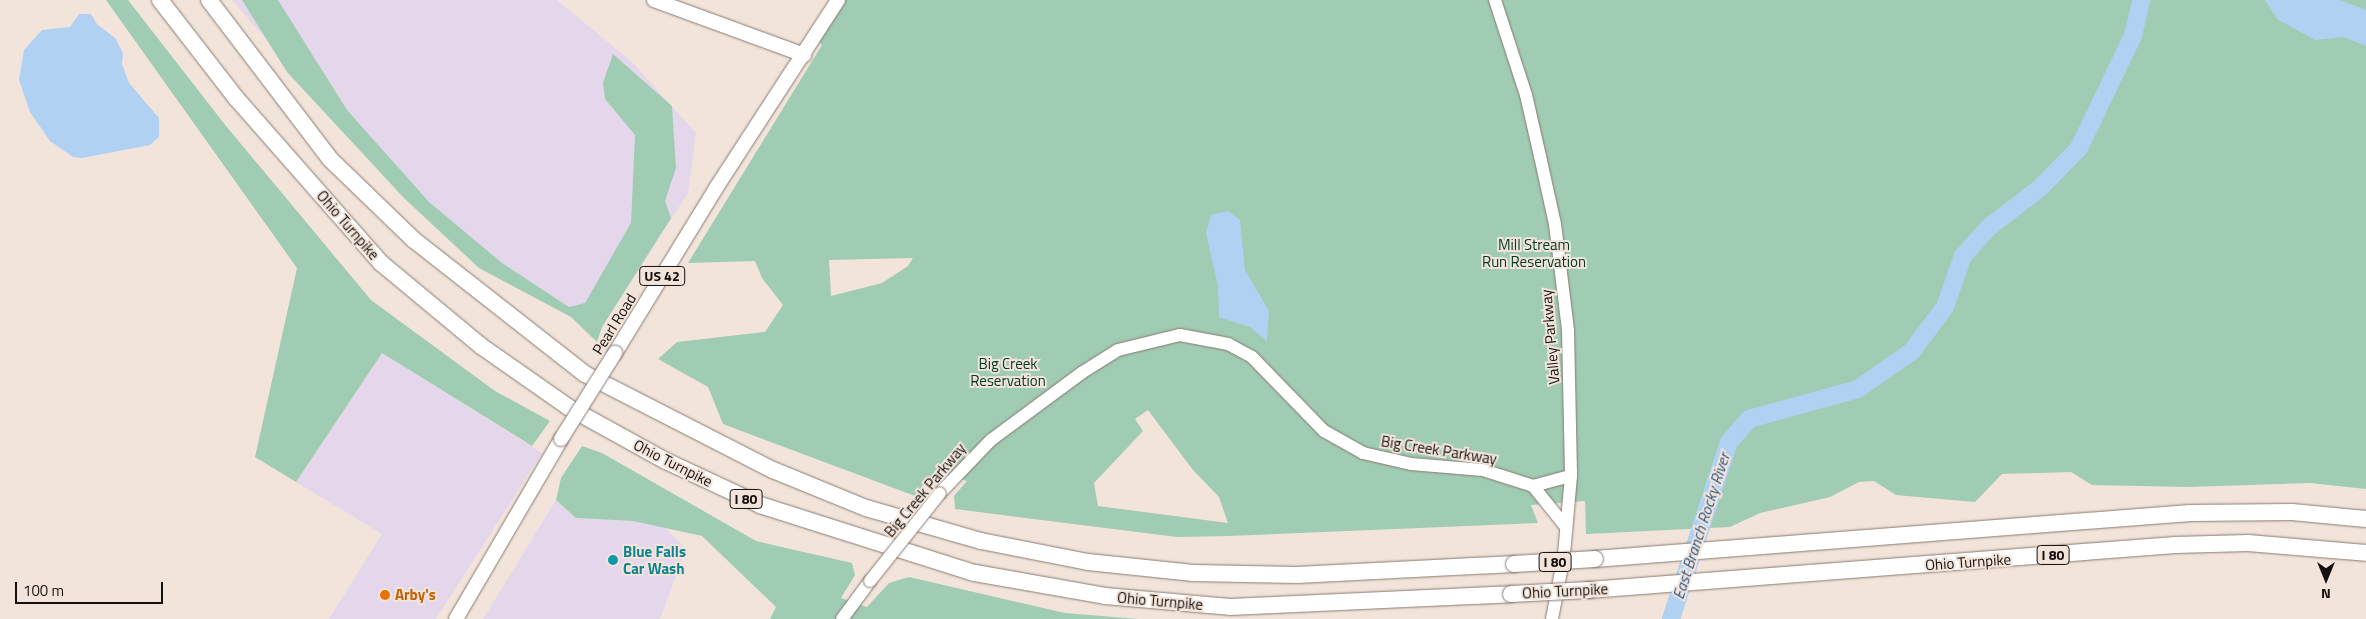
<!DOCTYPE html>
<style>
body{margin:0}
#map{position:relative;width:2366px;height:619px;overflow:hidden;background:#f2e4da;font-family:"Titillium Web",sans-serif}
div>[style]{position:absolute}
.commercial>*{inset:0;background:#e5d7eb}
.green>*{inset:0;background:#a0ccb3}
.water>*{inset:0;background:#b1d1f3}
.river>*{height:18px;margin:-9px;padding:0 9px;transform-origin:9px;border-radius:9px;background:#b1d1f3}
.roads{filter:drop-shadow(0 0 1px #887b72) drop-shadow(0 0 1px #887b72)}
.secondary>*{height:12px;margin:-6px;padding:0 6px;transform-origin:6px;border-radius:6px;background:#fff}
.primary>*{height:14px;margin:-7px;padding:0 7px;transform-origin:7px;border-radius:7px;background:#fff}
.highway>*{height:16px;margin:-8px;padding:0 8px;transform-origin:8px;border-radius:8px;background:#fff}
.bridges{filter:drop-shadow(0 0 1px #887b72) drop-shadow(0 0 1px #887b72)}
.secondary-bridge>*{height:12px;margin:-6px;padding:0 6px;transform-origin:6px;border-radius:6px;background:#fff}
.primary-bridge>*{height:14px;margin:-7px;padding:0 7px;transform-origin:7px;border-radius:7px;background:#fff}
.highway-bridge>*{height:16px;margin:-8px;padding:0 8px;transform-origin:8px;border-radius:8px;background:#fff}
.dots>*{width:14px;height:14px;translate:-50% -50%;box-sizing:border-box;border:2px solid #f2e4da;border-radius:50%}
span{translate:-50% -50%;white-space:nowrap;text-align:center;line-height:1.15;-webkit-text-stroke:4px #f2e4da;paint-order:stroke}
.shield-label span{padding:1px 4px;background:#f2e4da;border:1px solid;border-radius:4px;-webkit-text-stroke-width:0}
.shield-label{font-size:14px;color:#15100d;font-weight:700}
.street-label{font-size:15px;color:#15100d}
.park-label{font-size:15px;color:#003b23}
.culture-label{font-size:15px;color:#0d838f;font-weight:700}
.left{translate:0 -50%;text-align:left}
.food-label{font-size:15px;color:#c56008;font-weight:700}
.water-label{font-size:16px;color:#295582;font-style:italic}
.north{position:absolute;left:2301px;top:554px;width:50px;height:50px;-webkit-text-stroke:4px #f2e4da;paint-order:stroke;rotate:180deg;font-size:14px;font-weight:700;line-height:20px;text-align:center;color:#15100d}
.north::after{content:'';display:block;margin:auto;width:18px;height:22px;background:#15100d;clip-path:polygon(50% 0,100% 100%,50% 72%,0 100%)}
.scale{position:absolute;left:15px;top:582px;width:148px;height:22px;box-sizing:border-box;border:2px solid #15100d;border-top:0;padding-left:6px;font-size:15px;line-height:18px;white-space:nowrap;color:#15100d;-webkit-text-stroke:4px #f2e4da;paint-order:stroke}
</style>
<div id="map">
<div class="commercial">
<i style="clip-path:polygon(232px 0,557px 0,632px 62px,696px 133px,688px 193px,602px 327px,526px 291px,392px 184px)"></i>
<i style="clip-path:polygon(382px 353px,542px 453px,436px 619px,329px 619px,382px 534px,296px 482px)"></i>
<i style="clip-path:polygon(556px 500px,576px 518px,633px 521px,664px 527px,686px 549px,660px 619px,483px 619px)"></i>
</div>
<div class="green">
<i style="clip-path:polygon(106px 0,128px 0,226px 126px,371px 300px,495px 391px,550px 421px,532px 446px,382px 353px,296px 482px,255px 457px,297px 268px)"></i>
<i style="clip-path:polygon(242px 0,278px 0,347px 110px,429px 202px,502px 263px,569px 307px,585px 303px,631px 223px,635px 135px,605px 99px,603px 83px,613px 54px,672px 106px,676px 168px,665px 201px,671px 218px,602px 327px,597px 342px,571px 317px,479px 268px,404px 198px,287px 72px)"></i>
<i style="clip-path:polygon(evenodd,833px 0,2366px 0,2366px 489px,2310px 483px,2188px 487px,2092px 485px,2071px 472px,2002px 474px,1975px 502px,1896px 495px,1874px 481px,1859px 482px,1830px 497px,1760px 513px,1730px 527px,1586px 534px,1585px 501px,1531px 505px,1538px 523px,1229px 536px,1177px 537px,955px 509px,954px 496px,967px 481px,936px 472px,915px 496px,723px 424px,708px 387px,658px 359px,677px 342px,765px 332px,783px 305px,762px 278px,755px 261px,688px 263px,822px 45px,812px 35px,833px 0,913px 258px,908px 266px,882px 283px,831px 296px,829px 260px,913px 258px,833px 0,1148px 410px,1193px 470px,1219px 497px,1228px 523px,1098px 506px,1094px 483px,1143px 431px,1135px 419px,1148px 410px)"></i>
<i style="clip-path:polygon(582px 446px,602px 453px,756px 541px,852px 563px,855px 575px,841px 598px,867px 607px,889px 583px,909px 577px,1065px 613px,1138px 619px,770px 619px,776px 607px,702px 536px,633px 521px,576px 518px,556px 500px,561px 478px)"></i>
</div>
<div class="water">
<i style="clip-path:polygon(2265px 0,2340px 0,2366px 10px,2366px 46px,2344px 37px,2315px 40px,2277px 19px)"></i>
<i style="clip-path:polygon(79px 14px,91px 14px,97px 24px,115px 38px,123px 53px,122px 64px,129px 83px,159px 118px,159px 137px,150px 145px,82px 158px,73px 157px,50px 141px,30px 112px,19px 80px,24px 50px,42px 30px,70px 27px)"></i>
<i style="clip-path:polygon(1228px 211px,1240px 220px,1245px 270px,1269px 311px,1267px 341px,1250px 327px,1219px 317px,1218px 286px,1206px 233px,1211px 215px)"></i>
</div>
<div class="river">
<i style="left:1671px;top:619px;width:186px;rotate:-71.9deg"></i>
<i style="left:1729px;top:442px;width:30px;rotate:-49deg"></i>
<i style="left:1749px;top:419px;width:113px;rotate:-15.4deg"></i>
<i style="left:1858px;top:389px;width:66px;rotate:-35.1deg"></i>
<i style="left:1912px;top:351px;width:55px;rotate:-53.1deg"></i>
<i style="left:1945px;top:307px;width:54px;rotate:-70.6deg"></i>
<i style="left:1963px;top:256px;width:39px;rotate:-48deg"></i>
<i style="left:1989px;top:227px;width:64px;rotate:-37.4deg"></i>
<i style="left:2040px;top:188px;width:56px;rotate:-45.7deg"></i>
<i style="left:2079px;top:148px;width:124px;rotate:-64.3deg"></i>
<i style="left:2133px;top:36px;width:37px;rotate:-77deg"></i>
</div>
<div class="roads">
<div class="secondary">
<i style="left:1495px;top:0;width:100px;rotate:71.9deg"></i>
<i style="left:1526px;top:95px;width:63px;rotate:77.1deg"></i>
<i style="left:1540px;top:156px;width:70px;rotate:77.6deg"></i>
<i style="left:1555px;top:224px;width:107px;rotate:83deg"></i>
<i style="left:1568px;top:330px;width:146px;rotate:88.8deg"></i>
<i style="left:1571px;top:476px;width:79px;rotate:95.1deg"></i>
<i style="left:1564px;top:555px;width:65px;rotate:100.6deg"></i>
<i style="left:1533px;top:486px;width:39px;rotate:-15deg"></i>
<i style="left:940px;top:493px;width:74px;rotate:-46.1deg"></i>
<i style="left:991px;top:440px;width:114px;rotate:-36.5deg"></i>
<i style="left:1083px;top:372px;width:41px;rotate:-32.2deg"></i>
<i style="left:1118px;top:350px;width:64px;rotate:-13.6deg"></i>
<i style="left:1180px;top:335px;width:49px;rotate:10.6deg"></i>
<i style="left:1228px;top:344px;width:27px;rotate:28deg"></i>
<i style="left:1252px;top:357px;width:103px;rotate:45.8deg"></i>
<i style="left:1324px;top:431px;width:45px;rotate:29.4deg"></i>
<i style="left:1363px;top:453px;width:49px;rotate:12.9deg"></i>
<i style="left:1411px;top:464px;width:72px;rotate:4.8deg"></i>
<i style="left:1483px;top:470px;width:52px;rotate:17.7deg"></i>
<i style="left:1533px;top:486px;width:53px;rotate:51.2deg"></i>
<i style="left:842px;top:619px;width:47px;rotate:-53.6deg"></i>
</div>
<div class="primary">
<i style="left:654px;top:0;width:160px;rotate:20.1deg"></i>
<i style="left:615px;top:353px;width:193px;rotate:-58.5deg"></i>
<i style="left:716px;top:188px;width:224px;rotate:-57deg"></i>
<i style="left:456px;top:619px;width:208px;rotate:-59.7deg"></i>
</div>
<div class="highway">
<i style="left:160px;top:0;width:124px;rotate:52.2deg"></i>
<i style="left:236px;top:98px;width:220px;rotate:48.7deg"></i>
<i style="left:381px;top:263px;width:130px;rotate:39.7deg"></i>
<i style="left:481px;top:346px;width:106px;rotate:35deg"></i>
<i style="left:568px;top:407px;width:112px;rotate:28.9deg"></i>
<i style="left:666px;top:461px;width:104px;rotate:25.1deg"></i>
<i style="left:760px;top:505px;width:225px;rotate:17.6deg"></i>
<i style="left:975px;top:573px;width:132px;rotate:10deg"></i>
<i style="left:1105px;top:596px;width:125px;rotate:5deg"></i>
<i style="left:1230px;top:607px;width:281px;rotate:-2.6deg"></i>
<i style="left:209px;top:0;width:200px;rotate:52.7deg"></i>
<i style="left:330px;top:159px;width:117px;rotate:44deg"></i>
<i style="left:414px;top:240px;width:217px;rotate:38.1deg"></i>
<i style="left:585px;top:374px;width:211px;rotate:27.1deg"></i>
<i style="left:773px;top:470px;width:100px;rotate:22.2deg"></i>
<i style="left:866px;top:508px;width:120px;rotate:16deg"></i>
<i style="left:981px;top:541px;width:109px;rotate:11.1deg"></i>
<i style="left:1088px;top:562px;width:106px;rotate:6deg"></i>
<i style="left:1193px;top:573px;width:104px;rotate:1.1deg"></i>
<i style="left:1297px;top:575px;width:217px;rotate:-2.9deg"></i>
<i style="left:1595px;top:559px;width:597px;rotate:-4.42deg"></i>
<i style="left:2190px;top:513px;width:102px;rotate:-0.6deg"></i>
<i style="left:2292px;top:512px;width:74px;rotate:5.4deg"></i>
<i style="left:1589px;top:590px;width:588px;rotate:-4.39deg"></i>
<i style="left:2175px;top:545px;width:73px;rotate:-1.6deg"></i>
<i style="left:2248px;top:543px;width:118px;rotate:4.8deg"></i>
</div>
</div>
<div class="bridges">
<div class="secondary-bridge">
<i style="left:870px;top:581px;width:112px;rotate:-51.5deg"></i>
</div>
<div class="primary-bridge">
<i style="left:561px;top:439px;width:102px;rotate:-57.9deg"></i>
</div>
<div class="highway-bridge">
<i style="left:1514px;top:564px;width:81px;rotate:-3.5deg"></i>
<i style="left:1511px;top:594px;width:78px;rotate:-2.9deg"></i>
</div>
</div>
<div class="dots">
<i style="left:613px;top:560px;background:#0f9aa8"></i>
<i style="left:385px;top:595px;background:#e8710a"></i>
</div>
<div class="shield-label">
<span style="left:662px;top:276px">US 42</span>
<span style="left:746px;top:499px">I 80</span>
<span style="left:2053px;top:555px">I 80</span>
<span style="left:1555px;top:562px">I 80</span>
</div>
<div class="street-label">
<span style="left:348px;top:225px;rotate:49deg">Ohio Turnpike</span>
<span style="left:614px;top:324px;rotate:-58deg">Pearl Road</span>
<span style="left:1550px;top:337px;rotate:-95deg">Valley Parkway</span>
<span style="left:1439px;top:450px;rotate:9deg">Big Creek Parkway</span>
<span style="left:673px;top:463px;rotate:27deg">Ohio Turnpike</span>
<span style="left:925px;top:490px;rotate:-50deg">Big Creek Parkway</span>
<span style="left:1968px;top:562px;rotate:-4deg">Ohio Turnpike</span>
<span style="left:1565px;top:591px;rotate:-3deg">Ohio Turnpike</span>
<span style="left:1160px;top:601px;rotate:5deg">Ohio Turnpike</span>
</div>
<div class="park-label">
<span style="left:1534px;top:253px">Mill Stream<br>Run Reservation</span>
<span style="left:1008px;top:372px">Big Creek<br>Reservation</span>
</div>
<div class="culture-label">
<span class="left" style="left:623px;top:560px">Blue Falls<br>Car Wash</span>
</div>
<div class="food-label">
<span class="left" style="left:395px;top:595px">Arby's</span>
</div>
<div class="water-label">
<span style="left:1701px;top:526px;rotate:-72deg">East Branch Rocky River</span>
</div>
<div class="north">N</div>
<div class="scale">100 m</div>
</div>
